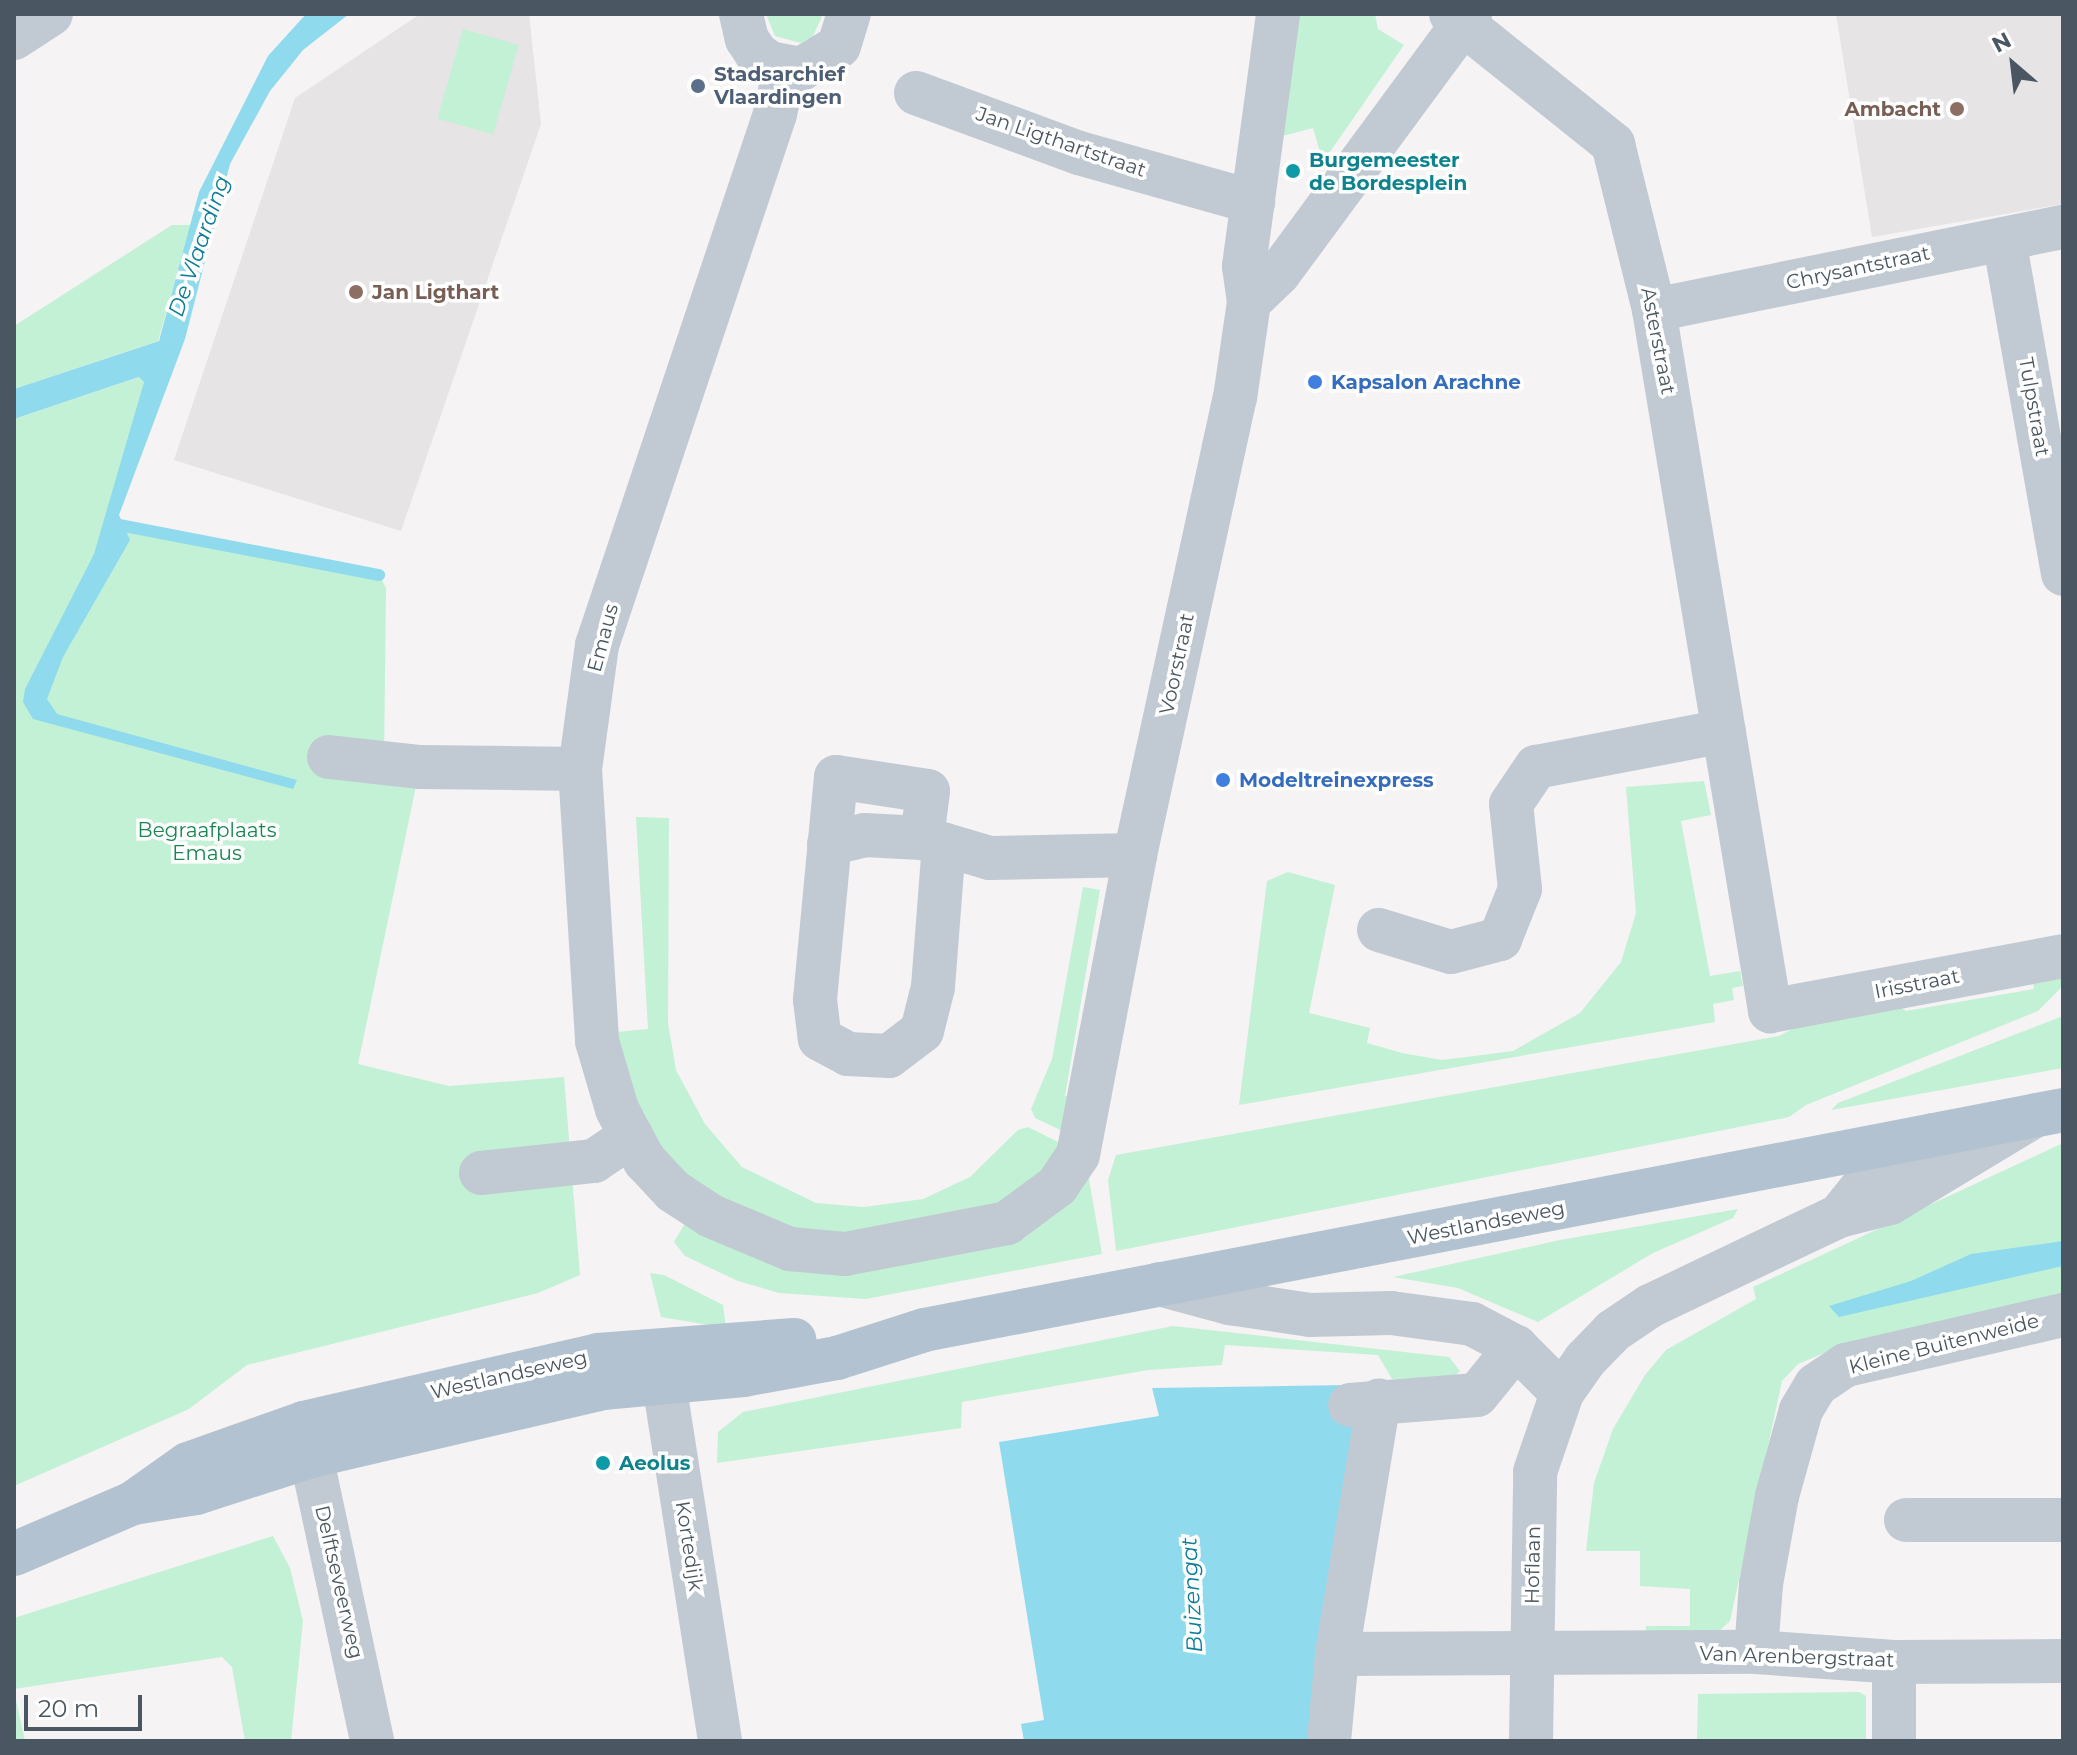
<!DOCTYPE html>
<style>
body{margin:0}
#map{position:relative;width:2077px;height:1755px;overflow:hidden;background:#f5f3f3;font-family:Montserrat,sans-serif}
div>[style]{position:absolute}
.education>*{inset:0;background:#e6e4e5}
.green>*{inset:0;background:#c3f1d5;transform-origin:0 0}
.water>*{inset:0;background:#90daee}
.stream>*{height:12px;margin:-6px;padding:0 6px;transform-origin:6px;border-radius:6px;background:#90daee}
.minor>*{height:44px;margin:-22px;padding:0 22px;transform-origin:22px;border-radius:22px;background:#c1cad2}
.major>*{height:44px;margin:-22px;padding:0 22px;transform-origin:22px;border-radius:22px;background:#b3c2d1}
.dots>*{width:22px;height:22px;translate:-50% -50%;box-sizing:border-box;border:4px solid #fff;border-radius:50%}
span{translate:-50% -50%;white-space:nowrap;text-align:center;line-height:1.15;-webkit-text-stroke:7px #fff;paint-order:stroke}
.service-label{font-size:20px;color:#4e5e75;font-weight:700}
.left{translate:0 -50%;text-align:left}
.education-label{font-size:20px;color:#785e54;font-weight:700}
.right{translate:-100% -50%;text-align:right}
.street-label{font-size:20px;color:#4a5661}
.culture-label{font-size:20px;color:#0d838f;font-weight:700}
.shop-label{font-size:20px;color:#366cbe;font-weight:700}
.park-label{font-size:20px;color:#17864f}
.water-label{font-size:22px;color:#0c7c9b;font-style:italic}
.frame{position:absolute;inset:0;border:16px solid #4a5661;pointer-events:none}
.north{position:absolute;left:1973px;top:24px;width:80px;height:80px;-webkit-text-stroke:6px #fff;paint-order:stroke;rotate:332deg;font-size:22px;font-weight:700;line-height:32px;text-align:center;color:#4a5661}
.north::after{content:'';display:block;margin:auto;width:28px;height:36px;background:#4a5661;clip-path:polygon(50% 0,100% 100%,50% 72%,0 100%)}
.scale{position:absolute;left:24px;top:1695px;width:118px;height:36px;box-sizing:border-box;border:4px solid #4a5661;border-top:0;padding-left:10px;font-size:24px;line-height:28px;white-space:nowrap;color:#4a5661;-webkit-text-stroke:6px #fff;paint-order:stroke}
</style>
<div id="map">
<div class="education">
<i style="clip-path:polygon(420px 14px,529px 14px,541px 124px,401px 531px,174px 460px,295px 98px)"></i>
<i style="clip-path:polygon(1836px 14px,2063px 14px,2063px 204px,1872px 237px)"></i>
</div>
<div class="green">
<i style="clip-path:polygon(766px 14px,823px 14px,813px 36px,801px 43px,775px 36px)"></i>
<i style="clip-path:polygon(1294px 14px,1375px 14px,1378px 29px,1404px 45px,1323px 162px,1313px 128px,1275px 138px)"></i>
<i style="left:463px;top:29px;width:58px;height:93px;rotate:16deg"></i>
<i style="clip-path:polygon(172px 225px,191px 225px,158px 341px,14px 389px,14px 326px)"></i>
<i style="clip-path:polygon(140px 377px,144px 382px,114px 524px,379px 575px,386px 588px,384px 762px,420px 767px,358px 1064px,449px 1086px,564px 1077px,580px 1275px,538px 1293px,247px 1365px,189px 1409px,14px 1486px,14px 419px)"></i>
<i style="clip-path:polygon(1704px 781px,1711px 815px,1681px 821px,1710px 976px,1740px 971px,1743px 986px,1732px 988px,1734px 1000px,1713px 1004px,1715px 1022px,1239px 1105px,1267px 881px,1288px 872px,1335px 885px,1309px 1013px,1370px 1028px,1367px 1043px,1402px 1053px,1442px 1060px,1513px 1051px,1580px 1013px,1621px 962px,1636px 913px,1626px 787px)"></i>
<i style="clip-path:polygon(636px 817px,669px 818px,668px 1023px,676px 1070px,705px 1124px,742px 1167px,816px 1203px,864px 1207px,923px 1199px,970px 1177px,1018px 1130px,1028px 1127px,1066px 1146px,1014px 1203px,839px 1235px,782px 1227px,696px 1188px,647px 1134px,617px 1032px,648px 1029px)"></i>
<i style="clip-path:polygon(1083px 887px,1100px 890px,1065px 1096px,1076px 1099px,1069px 1134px,1035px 1118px,1031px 1109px,1052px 1059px)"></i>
<i style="clip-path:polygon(2063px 970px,2063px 986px,2038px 1011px,1806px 1105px,1789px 1117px,1116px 1251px,1108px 1180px,1116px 1155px,1779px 1036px,1828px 1010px,1888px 998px,1906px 1011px,2034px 989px,2032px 975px)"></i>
<i style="clip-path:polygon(2063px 1016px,2063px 1068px,1831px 1110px,1838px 1103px)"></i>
<i style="clip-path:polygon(2063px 1143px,2063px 1295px,1836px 1348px,1798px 1364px,1782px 1381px,1730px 1621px,1719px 1631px,1646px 1641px,1646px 1626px,1690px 1626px,1690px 1589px,1640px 1586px,1640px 1551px,1586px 1551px,1594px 1483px,1613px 1429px,1645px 1375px,1666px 1350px,1756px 1299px,1753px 1287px)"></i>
<i style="clip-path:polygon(1087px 1168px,1102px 1254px,866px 1299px,779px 1293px,738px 1281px,685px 1256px,674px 1242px,687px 1220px,844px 1267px)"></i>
<i style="clip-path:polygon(1738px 1209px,1733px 1218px,1653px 1253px,1538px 1322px,1458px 1288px,1393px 1277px,1560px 1240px)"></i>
<i style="clip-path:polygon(650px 1273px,664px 1275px,723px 1305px,726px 1328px,661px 1317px)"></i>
<i style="clip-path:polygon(1173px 1326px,1449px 1357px,1460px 1371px,1454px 1377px,1392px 1379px,1378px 1355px,1225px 1345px,1222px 1365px,1148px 1370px,962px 1402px,961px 1428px,717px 1463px,718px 1432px,743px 1412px)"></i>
<i style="clip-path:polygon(273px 1536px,290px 1568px,303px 1621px,291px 1741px,245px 1741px,232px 1667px,222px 1657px,14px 1689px,14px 1618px)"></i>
<i style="clip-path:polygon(14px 1691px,25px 1741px,14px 1741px)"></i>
<i style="clip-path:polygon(1859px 1692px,1866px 1696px,1866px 1741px,1697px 1741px,1698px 1694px)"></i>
</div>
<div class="water">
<i style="clip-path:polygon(306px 14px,349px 14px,303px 50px,270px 91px,230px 164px,185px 339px,119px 515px,130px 540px,63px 657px,47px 699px,57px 714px,297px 780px,293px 789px,33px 719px,23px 702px,25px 689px,94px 554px,144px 382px,139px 377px,14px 419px,14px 389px,159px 341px,199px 192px,268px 56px)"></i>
<i style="clip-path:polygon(2063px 1241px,2063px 1266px,1839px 1317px,1829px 1306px,1911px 1281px,1971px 1254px)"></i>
<i style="clip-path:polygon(1346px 1385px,1353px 1432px,1318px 1741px,1024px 1741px,1021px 1724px,1044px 1720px,999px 1442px,1159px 1416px,1152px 1388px)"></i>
</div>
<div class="stream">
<i style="left:114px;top:524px;width:270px;rotate:10.9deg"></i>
</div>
<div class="minor">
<i style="left:741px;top:14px;width:26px;rotate:77deg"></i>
<i style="left:747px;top:39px;width:17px;rotate:57deg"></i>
<i style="left:756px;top:53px;width:17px;rotate:36deg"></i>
<i style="left:770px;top:63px;width:32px;rotate:11deg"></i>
<i style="left:801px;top:69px;width:44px;rotate:-31.2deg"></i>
<i style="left:839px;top:46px;width:34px;rotate:-73deg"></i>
<i style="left:1451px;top:14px;width:208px;rotate:38.7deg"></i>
<i style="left:1613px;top:144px;width:171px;rotate:76.1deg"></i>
<i style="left:1654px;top:310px;width:711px;rotate:80.6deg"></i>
<i style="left:1770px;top:1011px;width:298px;rotate:-10.6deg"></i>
<i style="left:14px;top:38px;width:44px;rotate:-33deg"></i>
<i style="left:785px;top:68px;width:47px;rotate:102.3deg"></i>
<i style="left:775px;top:114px;width:560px;rotate:108.53deg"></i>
<i style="left:597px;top:645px;width:125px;rotate:97.8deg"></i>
<i style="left:580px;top:769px;width:273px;rotate:86.4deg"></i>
<i style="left:597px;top:1041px;width:71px;rotate:73.6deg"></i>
<i style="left:617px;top:1109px;width:30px;rotate:63deg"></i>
<i style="left:631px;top:1136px;width:29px;rotate:61deg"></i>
<i style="left:645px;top:1161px;width:41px;rotate:47deg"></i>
<i style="left:673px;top:1191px;width:45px;rotate:33.3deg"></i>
<i style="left:711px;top:1216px;width:86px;rotate:22.7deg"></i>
<i style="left:790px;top:1249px;width:55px;rotate:5.2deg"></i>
<i style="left:845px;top:1254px;width:165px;rotate:-10.8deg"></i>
<i style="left:1007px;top:1223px;width:62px;rotate:-36.5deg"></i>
<i style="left:1057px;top:1186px;width:37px;rotate:-56deg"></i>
<i style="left:1078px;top:1155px;width:305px;rotate:-79.2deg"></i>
<i style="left:1135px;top:855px;width:468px;rotate:-77.7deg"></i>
<i style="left:1235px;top:398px;width:97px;rotate:-81.7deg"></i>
<i style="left:1249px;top:302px;width:36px;rotate:-98deg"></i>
<i style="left:1244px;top:266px;width:254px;rotate:-82.3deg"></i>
<i style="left:916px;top:93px;width:174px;rotate:20.2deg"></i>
<i style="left:1079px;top:153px;width:181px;rotate:15.7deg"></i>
<i style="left:2004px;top:239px;width:340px;rotate:80deg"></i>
<i style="left:1249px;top:302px;width:42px;rotate:-44deg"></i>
<i style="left:1279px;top:273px;width:322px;rotate:-53.6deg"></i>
<i style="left:1654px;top:310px;width:417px;rotate:-11.5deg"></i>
<i style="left:329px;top:757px;width:92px;rotate:6.3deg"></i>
<i style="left:420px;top:767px;width:160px;rotate:0.7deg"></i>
<i style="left:922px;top:838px;width:47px;rotate:-82.7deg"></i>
<i style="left:928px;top:791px;width:93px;rotate:-171.3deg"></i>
<i style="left:836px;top:777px;width:224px;rotate:95.4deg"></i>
<i style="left:815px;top:1000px;width:39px;rotate:83deg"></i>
<i style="left:820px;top:1039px;width:32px;rotate:28deg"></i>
<i style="left:848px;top:1054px;width:41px;rotate:2.8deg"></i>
<i style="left:889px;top:1056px;width:41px;rotate:-37.1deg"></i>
<i style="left:922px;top:1031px;width:45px;rotate:-76deg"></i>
<i style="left:933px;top:987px;width:143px;rotate:-85.6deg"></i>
<i style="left:829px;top:844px;width:36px;rotate:-14deg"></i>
<i style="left:864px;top:835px;width:58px;rotate:3deg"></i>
<i style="left:922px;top:838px;width:71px;rotate:16.4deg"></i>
<i style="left:990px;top:858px;width:145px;rotate:-1.2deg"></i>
<i style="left:1379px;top:930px;width:75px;rotate:17deg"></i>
<i style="left:1451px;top:952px;width:51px;rotate:-14.9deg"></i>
<i style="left:1500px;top:939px;width:54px;rotate:-68.2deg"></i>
<i style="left:1520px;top:889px;width:85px;rotate:-96deg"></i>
<i style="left:1511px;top:804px;width:45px;rotate:-56deg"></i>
<i style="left:1536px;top:767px;width:191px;rotate:-10.8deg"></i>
<i style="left:481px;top:1173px;width:114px;rotate:-6.1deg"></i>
<i style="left:594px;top:1161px;width:45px;rotate:-34deg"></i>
<i style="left:1839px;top:1216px;width:53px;rotate:-51.2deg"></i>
<i style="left:1872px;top:1175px;width:73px;rotate:-33.3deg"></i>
<i style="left:1159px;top:1284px;width:73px;rotate:15.2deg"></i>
<i style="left:1229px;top:1303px;width:82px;rotate:8.4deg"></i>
<i style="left:1310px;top:1315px;width:81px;rotate:-1.4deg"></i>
<i style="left:1391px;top:1313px;width:82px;rotate:7.7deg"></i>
<i style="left:1472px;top:1324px;width:50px;rotate:27.6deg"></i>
<i style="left:1516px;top:1347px;width:65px;rotate:45deg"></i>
<i style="left:659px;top:1351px;width:395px;rotate:81.1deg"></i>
<i style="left:1350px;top:1405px;width:127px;rotate:-4.5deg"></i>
<i style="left:1477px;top:1395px;width:62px;rotate:-50.9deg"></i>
<i style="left:304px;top:1423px;width:325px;rotate:77.9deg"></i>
<i style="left:1906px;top:1520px;width:157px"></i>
<i style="left:1756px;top:1652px;width:68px;rotate:-85.8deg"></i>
<i style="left:1761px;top:1584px;width:89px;rotate:-79.7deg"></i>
<i style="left:1777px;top:1496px;width:89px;rotate:-74.4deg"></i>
<i style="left:1801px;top:1410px;width:29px;rotate:-59deg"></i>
<i style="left:1816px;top:1385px;width:36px;rotate:-34deg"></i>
<i style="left:1846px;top:1365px;width:223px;rotate:-13deg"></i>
<i style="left:1337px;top:1654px;width:419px;rotate:-0.3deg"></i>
<i style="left:1756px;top:1652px;width:138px;rotate:4.1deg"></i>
<i style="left:1894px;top:1662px;width:169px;rotate:-0.3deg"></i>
<i style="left:1894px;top:1662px;width:79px;rotate:90deg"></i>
<i style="left:1329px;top:1741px;width:87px;rotate:-84.7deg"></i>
<i style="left:1337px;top:1654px;width:257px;rotate:-80.6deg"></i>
<i style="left:1531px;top:1741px;width:269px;rotate:-89.1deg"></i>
<i style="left:1535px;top:1472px;width:83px;rotate:-71.1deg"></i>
<i style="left:1562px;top:1393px;width:40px;rotate:-55.1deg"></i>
<i style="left:1585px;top:1360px;width:40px;rotate:-46deg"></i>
<i style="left:1613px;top:1331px;width:45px;rotate:-34deg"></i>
<i style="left:1650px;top:1306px;width:209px;rotate:-25.5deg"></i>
<i style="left:1839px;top:1216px;width:53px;rotate:-14.3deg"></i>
<i style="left:1890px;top:1203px;width:170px;rotate:-31.1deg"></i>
</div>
<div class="major">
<i style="left:133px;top:1503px;width:64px;rotate:-9deg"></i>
<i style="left:196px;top:1493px;width:121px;rotate:-17.8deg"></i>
<i style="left:311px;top:1456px;width:300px;rotate:-13.1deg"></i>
<i style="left:603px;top:1388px;width:141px;rotate:-5.3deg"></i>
<i style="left:743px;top:1375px;width:96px;rotate:-10.3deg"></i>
<i style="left:837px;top:1358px;width:91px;rotate:-17.8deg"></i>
<i style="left:924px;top:1330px;width:1160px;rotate:-10.93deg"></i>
<i style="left:14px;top:1554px;width:129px;rotate:-23.2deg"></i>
<i style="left:133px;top:1503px;width:67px;rotate:-35.3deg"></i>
<i style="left:188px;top:1464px;width:123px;rotate:-19.5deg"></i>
<i style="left:304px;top:1423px;width:302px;rotate:-13deg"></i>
<i style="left:598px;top:1355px;width:197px;rotate:-4.4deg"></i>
</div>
<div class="dots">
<i style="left:698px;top:86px;background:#5c6f8a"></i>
<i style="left:1957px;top:109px;background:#8d6e63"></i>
<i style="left:1293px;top:171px;background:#0f9aa8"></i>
<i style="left:356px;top:292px;background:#8d6e63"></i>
<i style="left:1315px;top:382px;background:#3f7fe0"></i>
<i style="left:1223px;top:780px;background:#3f7fe0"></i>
<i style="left:603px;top:1463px;background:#0f9aa8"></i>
</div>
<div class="service-label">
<span class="left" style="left:714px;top:86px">Stadsarchief<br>Vlaardingen</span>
</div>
<div class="education-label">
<span class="right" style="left:1941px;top:109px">Ambacht</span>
<span class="left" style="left:372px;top:292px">Jan Ligthart</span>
</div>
<div class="street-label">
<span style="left:1061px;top:142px;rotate:19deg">Jan Ligthartstraat</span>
<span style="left:1858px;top:268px;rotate:-12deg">Chrysantstraat</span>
<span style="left:1658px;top:341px;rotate:79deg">Asterstraat</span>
<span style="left:2034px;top:407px;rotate:80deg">Tulpstraat</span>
<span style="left:603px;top:638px;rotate:-75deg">Emaus</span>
<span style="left:1177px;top:664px;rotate:-78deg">Voorstraat</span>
<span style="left:1917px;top:984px;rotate:-11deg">Irisstraat</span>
<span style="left:1486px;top:1223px;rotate:-11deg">Westlandseweg</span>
<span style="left:1944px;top:1344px;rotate:-14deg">Kleine Buitenweide</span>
<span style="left:509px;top:1375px;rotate:-13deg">Westlandseweg</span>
<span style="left:689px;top:1546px;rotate:81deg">Kortedijk</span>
<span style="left:1533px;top:1565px;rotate:-89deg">Hoflaan</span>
<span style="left:339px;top:1582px;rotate:77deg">Delftseveerweg</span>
<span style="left:1797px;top:1657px;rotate:2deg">Van Arenbergstraat</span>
</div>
<div class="culture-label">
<span class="left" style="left:1309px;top:172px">Burgemeester<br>de Bordesplein</span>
<span class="left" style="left:619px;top:1463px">Aeolus</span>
</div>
<div class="shop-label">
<span class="left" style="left:1331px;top:382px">Kapsalon Arachne</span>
<span class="left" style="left:1239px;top:780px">Modeltreinexpress</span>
</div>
<div class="park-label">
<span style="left:207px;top:842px">Begraafplaats<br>Emaus</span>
</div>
<div class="water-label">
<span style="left:199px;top:246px;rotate:-71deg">De Vlaarding</span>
<span style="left:1192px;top:1595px;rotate:-93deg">Buizengat</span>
</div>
<div class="frame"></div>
<div class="north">N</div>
<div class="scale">20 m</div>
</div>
